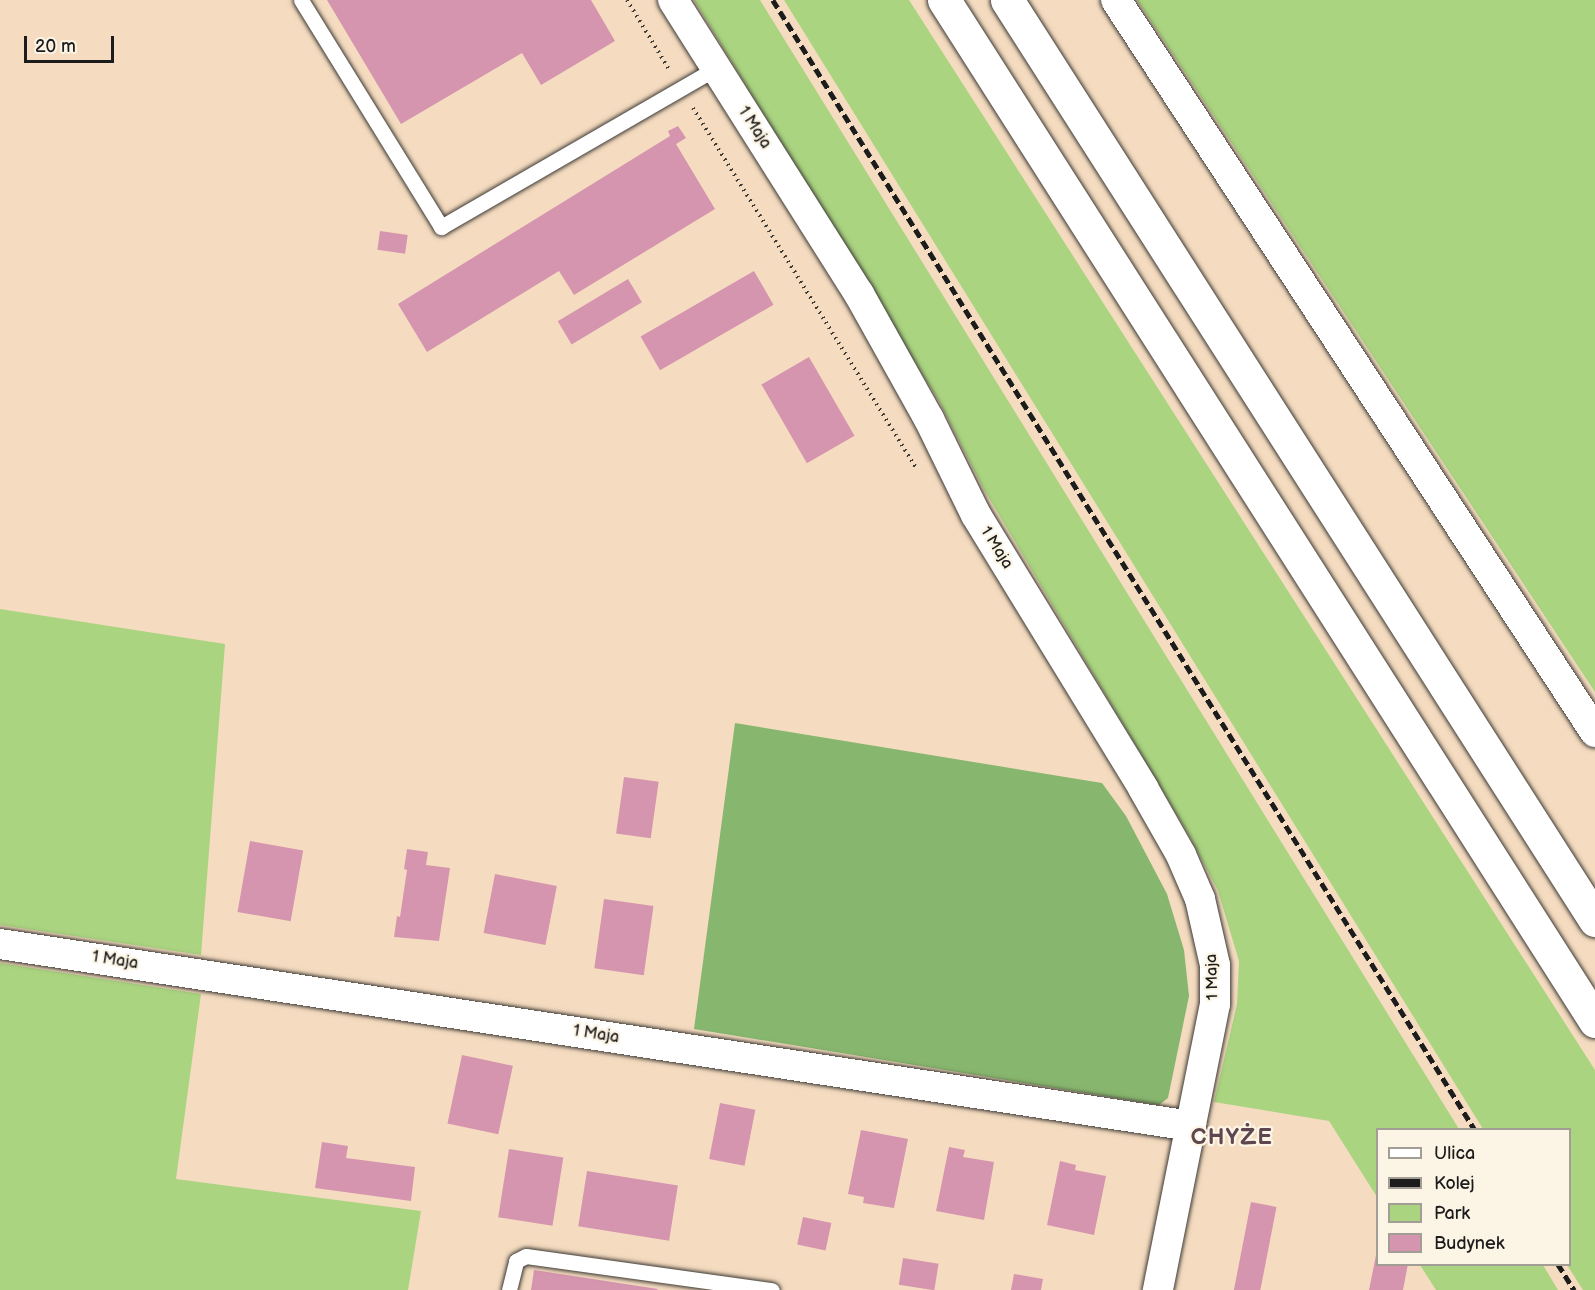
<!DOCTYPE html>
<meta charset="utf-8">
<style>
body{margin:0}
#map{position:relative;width:1595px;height:1290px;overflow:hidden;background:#f5dcc0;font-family:"Balsamiq Sans",sans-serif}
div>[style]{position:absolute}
.green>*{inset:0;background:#aad480}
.forest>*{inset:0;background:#87b66e}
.building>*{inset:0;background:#d695ae;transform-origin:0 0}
.path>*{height:4px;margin-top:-2px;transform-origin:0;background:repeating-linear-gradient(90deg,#3d3935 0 1.5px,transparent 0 6px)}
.roads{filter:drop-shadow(0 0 2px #3d3935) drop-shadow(0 0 2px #3d3935)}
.lane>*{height:15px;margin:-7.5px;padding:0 7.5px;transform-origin:7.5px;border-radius:7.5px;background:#fff}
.street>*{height:30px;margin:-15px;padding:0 15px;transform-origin:15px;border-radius:15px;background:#fff}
.highway>*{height:33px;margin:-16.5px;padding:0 16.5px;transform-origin:16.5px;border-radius:16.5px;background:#fff}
.rail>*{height:4.5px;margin-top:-2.25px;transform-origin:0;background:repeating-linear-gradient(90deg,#1c1c1c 0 9px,transparent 0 13.5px)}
span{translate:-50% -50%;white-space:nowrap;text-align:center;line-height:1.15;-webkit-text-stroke:4.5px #fcf5e5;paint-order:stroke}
.street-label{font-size:16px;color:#1c1c1c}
.district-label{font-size:22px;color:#5d464f;font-weight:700;letter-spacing:1.5px}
.legend{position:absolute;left:1376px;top:1128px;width:195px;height:138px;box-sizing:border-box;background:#fcf5e5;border:2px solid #a29e95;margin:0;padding:8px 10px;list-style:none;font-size:18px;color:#1c1c1c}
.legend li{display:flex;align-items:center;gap:12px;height:30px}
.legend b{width:30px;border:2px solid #a29e95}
.scale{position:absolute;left:24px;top:36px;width:90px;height:27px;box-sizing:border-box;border:3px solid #1c1c1c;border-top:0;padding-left:8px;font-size:18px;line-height:21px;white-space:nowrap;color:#1c1c1c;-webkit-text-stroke:4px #fcf5e5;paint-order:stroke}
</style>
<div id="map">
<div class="green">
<i style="clip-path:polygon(694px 0,760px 0,1459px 1129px,1378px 1130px,1377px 1197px,1329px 1121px,1214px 1102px,1237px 1004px,1239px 961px,1218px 891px,1190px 837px,983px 488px,940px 403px)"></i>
<i style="clip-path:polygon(784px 0,909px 0,1595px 1070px,1595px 1290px,1583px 1290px,1567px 1265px,1570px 1264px,1570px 1130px,1483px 1129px)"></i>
<i style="clip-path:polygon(1137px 0,1595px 0,1595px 692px)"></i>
<i style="clip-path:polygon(0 609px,225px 644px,201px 955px,0 925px)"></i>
<i style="clip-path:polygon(0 963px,201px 994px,176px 1179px,421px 1211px,408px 1290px,0 1290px)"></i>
<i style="clip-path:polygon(1420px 1265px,1543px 1265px,1558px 1290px,1436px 1290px)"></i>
</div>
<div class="forest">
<i style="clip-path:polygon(735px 723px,1102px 783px,1126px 816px,1167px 894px,1184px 950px,1189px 996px,1168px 1098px,1159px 1105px,694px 1029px)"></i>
</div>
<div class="building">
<i style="clip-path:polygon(327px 0,591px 0,615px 41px,541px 85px,522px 53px,401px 124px)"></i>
<i style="clip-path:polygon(678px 126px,686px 138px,676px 144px,715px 209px,574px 295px,559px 271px,427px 352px,398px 304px,670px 136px,668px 131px)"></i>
<i style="left:380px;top:231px;width:28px;height:19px;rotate:8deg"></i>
<i style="left:754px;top:271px;width:39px;height:131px;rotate:60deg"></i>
<i style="left:628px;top:279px;width:27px;height:82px;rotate:59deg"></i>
<i style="left:809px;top:357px;width:91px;height:55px;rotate:60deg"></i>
<i style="left:624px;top:777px;width:35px;height:57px;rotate:8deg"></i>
<i style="left:250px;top:841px;width:54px;height:72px;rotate:10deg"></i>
<i style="clip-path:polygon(407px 849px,428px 852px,426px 865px,450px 868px,439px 941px,394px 937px,397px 916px,400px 917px,407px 870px,404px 869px)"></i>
<i style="left:495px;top:874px;width:63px;height:60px;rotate:11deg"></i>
<i style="left:604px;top:899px;width:50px;height:70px;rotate:8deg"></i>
<i style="left:462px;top:1055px;width:52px;height:70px;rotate:12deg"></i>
<i style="left:720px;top:1103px;width:36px;height:57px;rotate:11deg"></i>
<i style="clip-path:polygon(861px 1130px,908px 1139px,894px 1208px,863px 1203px,864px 1197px,848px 1194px)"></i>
<i style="clip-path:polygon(322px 1142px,348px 1146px,346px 1158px,415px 1167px,411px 1201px,315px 1188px)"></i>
<i style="clip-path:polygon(949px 1147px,965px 1150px,963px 1157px,994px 1162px,984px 1220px,936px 1211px)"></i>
<i style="left:509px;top:1149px;width:55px;height:69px;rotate:9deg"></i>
<i style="clip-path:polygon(1060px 1161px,1076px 1165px,1075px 1170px,1106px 1176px,1094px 1235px,1047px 1225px)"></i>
<i style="left:587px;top:1171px;width:92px;height:56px;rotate:9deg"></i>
<i style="left:1251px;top:1202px;width:26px;height:90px;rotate:11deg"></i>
<i style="left:803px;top:1217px;width:29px;height:28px;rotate:12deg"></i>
<i style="clip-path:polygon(1377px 1250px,1377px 1264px,1408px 1264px,1403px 1290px,1369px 1290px)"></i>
<i style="left:903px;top:1258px;width:36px;height:27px;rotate:9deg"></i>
<i style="clip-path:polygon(534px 1270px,658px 1289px,657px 1290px,531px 1290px)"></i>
<i style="clip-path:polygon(1014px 1274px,1043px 1279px,1041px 1290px,1011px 1290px)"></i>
</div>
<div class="path">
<i style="left:627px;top:0;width:83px;rotate:58.8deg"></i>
<i style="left:693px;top:108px;width:425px;rotate:58.2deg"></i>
</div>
<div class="roads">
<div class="lane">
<i style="left:301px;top:0;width:267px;rotate:58.3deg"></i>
<i style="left:441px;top:227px;width:316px;rotate:-30deg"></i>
<i style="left:509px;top:1290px;width:30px;rotate:-76deg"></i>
<i style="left:516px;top:1261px;width:11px;rotate:-27deg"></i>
<i style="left:526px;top:1256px;width:248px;rotate:7.9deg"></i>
</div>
<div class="street">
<i style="left:673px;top:0;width:348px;rotate:57.7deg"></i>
<i style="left:859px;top:294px;width:143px;rotate:60.8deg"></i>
<i style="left:929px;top:419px;width:107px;rotate:63.9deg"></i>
<i style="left:976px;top:515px;width:320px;rotate:58.5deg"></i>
<i style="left:1143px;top:788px;width:77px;rotate:60.4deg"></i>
<i style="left:1181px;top:855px;width:48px;rotate:66.6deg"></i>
<i style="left:1200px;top:899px;width:68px;rotate:77.2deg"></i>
<i style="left:1215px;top:965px;width:39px;rotate:90deg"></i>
<i style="left:1215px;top:1004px;width:292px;rotate:101.3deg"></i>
<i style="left:1116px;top:0;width:875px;rotate:56.8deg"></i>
<i style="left:0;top:944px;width:1205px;rotate:8.69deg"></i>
</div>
<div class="highway">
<i style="left:944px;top:0;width:1211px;rotate:57.48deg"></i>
<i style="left:1007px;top:0;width:1092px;rotate:57.42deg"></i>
</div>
</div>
<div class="rail">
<i style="left:773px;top:0;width:1330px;rotate:58.15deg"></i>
<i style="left:1558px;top:1264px;width:31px;rotate:58deg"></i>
</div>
<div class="street-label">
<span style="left:754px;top:128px;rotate:57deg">1 Maja</span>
<span style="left:996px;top:548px;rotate:58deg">1 Maja</span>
<span style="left:115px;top:961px;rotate:9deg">1 Maja</span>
<span style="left:1213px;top:977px;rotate:-92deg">1 Maja</span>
<span style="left:596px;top:1035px;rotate:9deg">1 Maja</span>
</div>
<div class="district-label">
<span style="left:1232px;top:1138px">CHYŻE</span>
</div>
<ul class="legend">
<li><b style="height:8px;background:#fff"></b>Ulica</li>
<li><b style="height:8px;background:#1c1c1c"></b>Kolej</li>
<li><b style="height:16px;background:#aad480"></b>Park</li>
<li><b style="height:16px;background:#d695ae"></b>Budynek</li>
</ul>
<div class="scale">20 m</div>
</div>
